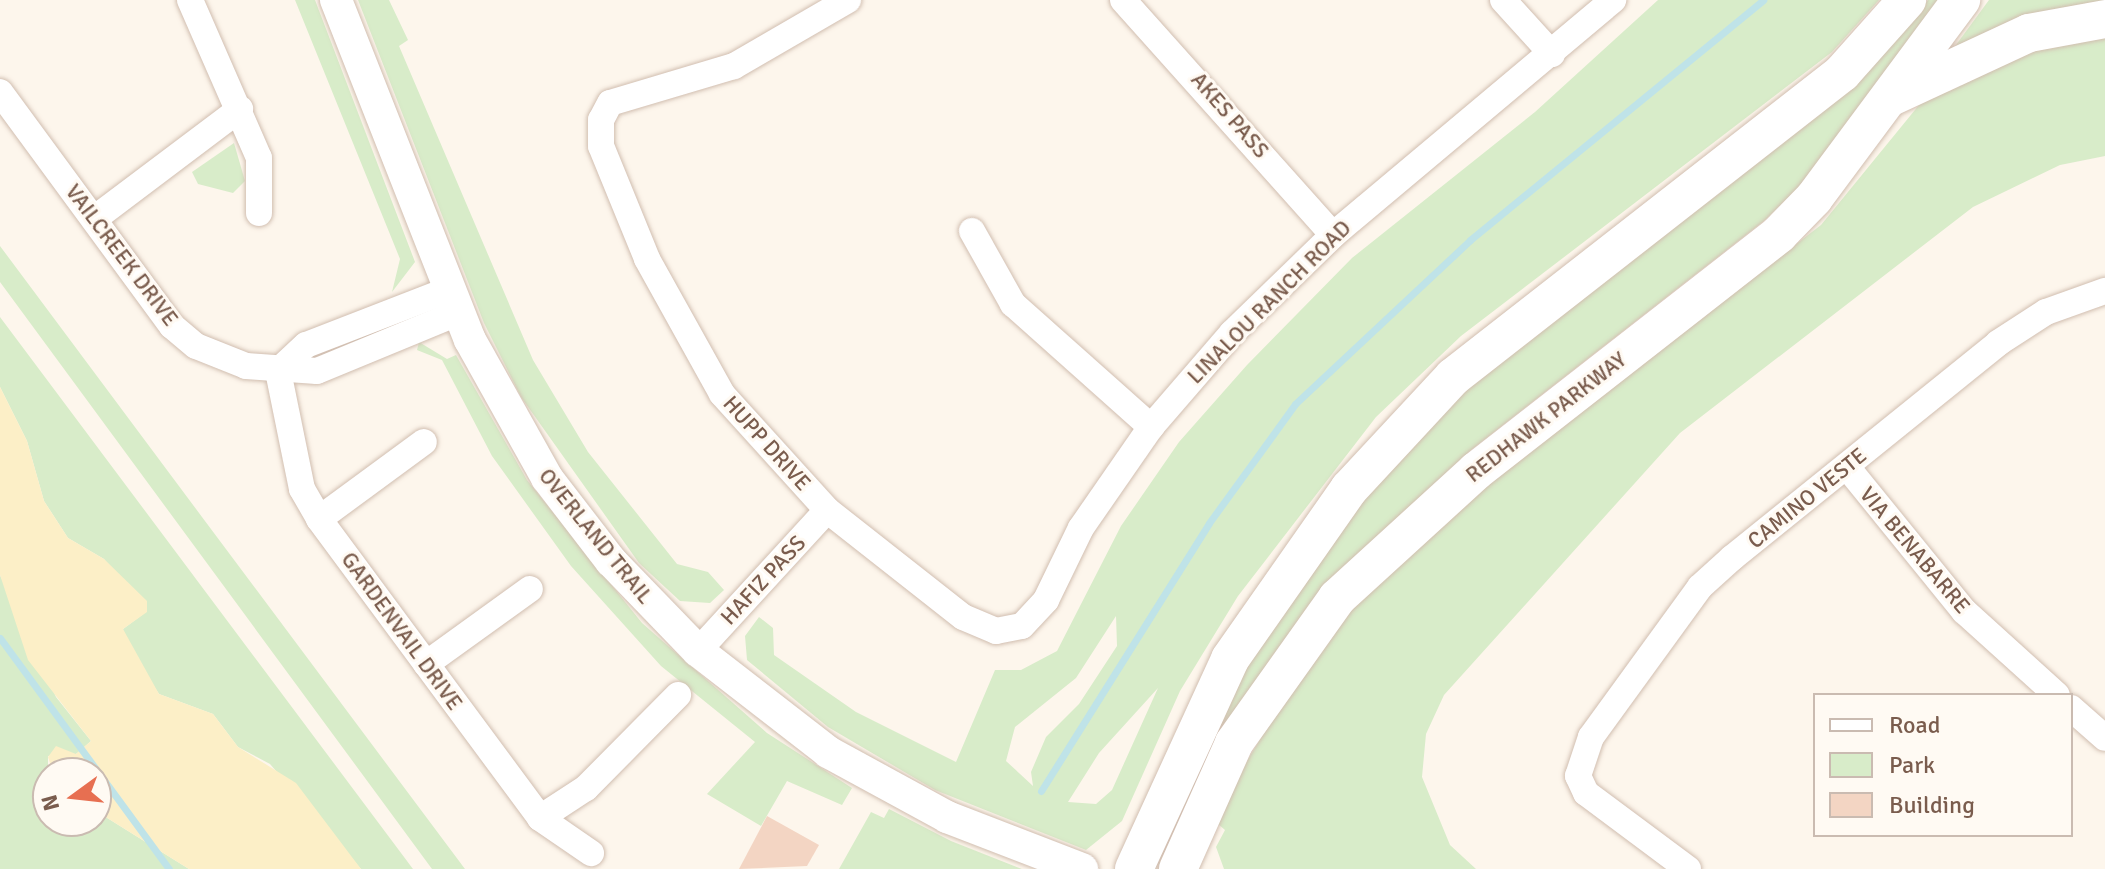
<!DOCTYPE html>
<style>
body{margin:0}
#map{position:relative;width:2105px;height:869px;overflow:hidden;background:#fdf6ec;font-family:Signika,sans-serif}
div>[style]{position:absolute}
.green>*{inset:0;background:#d8ecc9}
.sand>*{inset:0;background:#fcefc7}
.stream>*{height:7px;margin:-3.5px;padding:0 3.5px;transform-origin:3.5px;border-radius:3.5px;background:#bfe3e8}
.building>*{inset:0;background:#f3d5c3}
.roads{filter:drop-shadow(0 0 2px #d1beb0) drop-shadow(0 0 2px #d1beb0)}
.minor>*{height:26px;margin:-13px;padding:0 13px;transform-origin:13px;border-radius:13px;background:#fff}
.tertiary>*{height:32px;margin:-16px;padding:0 16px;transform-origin:16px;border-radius:16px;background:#fff}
.secondary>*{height:38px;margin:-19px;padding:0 19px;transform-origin:19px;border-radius:19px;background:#fff}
span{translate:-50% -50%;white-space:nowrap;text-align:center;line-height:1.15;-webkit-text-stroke:6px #fffaf3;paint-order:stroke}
.street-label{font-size:22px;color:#7a5c4d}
.legend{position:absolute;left:1813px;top:693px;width:260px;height:144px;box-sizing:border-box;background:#fffaf3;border:2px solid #cabbb1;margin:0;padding:10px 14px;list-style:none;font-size:24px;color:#7a5c4d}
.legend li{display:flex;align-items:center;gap:16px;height:40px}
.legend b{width:40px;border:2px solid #cabbb1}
.north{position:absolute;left:32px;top:757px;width:80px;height:80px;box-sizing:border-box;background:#fffaf3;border:2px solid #cabbb1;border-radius:50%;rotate:255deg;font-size:22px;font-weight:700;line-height:32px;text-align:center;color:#7a5c4d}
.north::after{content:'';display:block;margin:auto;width:28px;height:36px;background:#e76f51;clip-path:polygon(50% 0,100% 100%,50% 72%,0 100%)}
</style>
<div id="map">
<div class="green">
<i style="clip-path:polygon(295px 0,315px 0,415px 262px,392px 292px,400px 259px)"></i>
<i style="clip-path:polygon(358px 0,389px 0,408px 40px,399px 46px,533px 360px,588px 452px,677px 564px,708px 572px,724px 590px,710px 603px,680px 601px,639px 563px,521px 397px,484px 323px)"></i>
<i style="clip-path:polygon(evenodd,1658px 0,1879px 0,1832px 52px,1461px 336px,1376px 417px,1238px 596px,1180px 691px,1122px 821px,1086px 850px,935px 790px,828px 727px,747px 660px,745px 636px,759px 617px,773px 628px,774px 655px,856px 712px,956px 762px,995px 670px,1021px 670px,1057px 651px,1121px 526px,1179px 442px,1247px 365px,1352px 258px,1535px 112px,1658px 0,1116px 616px,1117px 646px,1079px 704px,1046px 737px,1031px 772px,1033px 786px,1006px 761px,1015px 727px,1076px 678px,1116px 616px,1658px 0,1158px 688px,1112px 790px,1096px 804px,1068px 802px,1099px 753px,1158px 688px)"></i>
<i style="clip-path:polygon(1928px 0,1941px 0,1809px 177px,1765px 220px,1471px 450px,1343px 571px,1171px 843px,1242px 674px,1298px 576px,1427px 422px,1891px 45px)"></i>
<i style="clip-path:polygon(1989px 0,2105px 0,2105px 9px,1953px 49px)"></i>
<i style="clip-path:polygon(2105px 30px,2105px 156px,2060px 165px,1973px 207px,1680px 433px,1444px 695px,1426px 734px,1422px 777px,1450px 845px,1476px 869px,1224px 869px,1216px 847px,1225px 830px,1218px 824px,1241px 771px,1302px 670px,1378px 577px,1516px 460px,1821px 225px,1919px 105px,1957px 74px)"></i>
<i style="clip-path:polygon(234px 143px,245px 181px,233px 193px,198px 184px,192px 172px)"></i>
<i style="clip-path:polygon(0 246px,202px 517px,465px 869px,432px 869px,0 282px)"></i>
<i style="clip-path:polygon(0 317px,413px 869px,361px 869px,270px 764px,238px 747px,213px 714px,159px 694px,125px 642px,123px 629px,146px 612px,104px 559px,68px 538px,44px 501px,27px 441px,0 387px)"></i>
<i style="clip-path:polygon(419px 342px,447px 359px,456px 355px,527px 480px,642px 623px,767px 733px,852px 788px,842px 805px,787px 781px,761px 826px,707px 794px,755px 742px,661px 666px,571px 566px,492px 456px,442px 360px,417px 350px)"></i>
<i style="clip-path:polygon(0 575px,56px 697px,91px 741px,76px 754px,48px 756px,48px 821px,96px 821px,96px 811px,189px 869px,0 869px)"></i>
<i style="clip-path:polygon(889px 809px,951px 841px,1022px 869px,839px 869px,871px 812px,884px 818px)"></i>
</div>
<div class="sand">
<i style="clip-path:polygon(0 387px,27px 441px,44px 501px,68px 538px,104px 559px,147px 601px,147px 612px,123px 629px,159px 694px,213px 714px,238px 747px,296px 783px,361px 869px,189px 869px,96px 811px,96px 773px,53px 772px,48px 757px,56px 746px,76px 754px,91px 741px,28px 660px,0 575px)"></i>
</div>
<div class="stream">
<i style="left:0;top:638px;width:286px;rotate:53.8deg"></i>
<i style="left:1041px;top:791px;width:316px;rotate:-57.9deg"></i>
<i style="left:1209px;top:523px;width:147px;rotate:-54.1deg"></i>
<i style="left:1295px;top:404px;width:240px;rotate:-43.1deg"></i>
<i style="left:1470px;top:240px;width:379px;rotate:-39.3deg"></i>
</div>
<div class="building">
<i style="clip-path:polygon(767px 816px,819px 845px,807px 866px,739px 869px)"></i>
</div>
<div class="roads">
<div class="minor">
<i style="left:190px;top:0;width:172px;rotate:66.4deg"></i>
<i style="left:259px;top:158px;width:55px;rotate:90deg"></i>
<i style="left:848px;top:0;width:132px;rotate:149.9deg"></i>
<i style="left:734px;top:66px;width:129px;rotate:163.4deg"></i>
<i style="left:610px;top:103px;width:19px;rotate:118deg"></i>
<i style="left:601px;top:120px;width:26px;rotate:90deg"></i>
<i style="left:601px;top:146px;width:122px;rotate:67.8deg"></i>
<i style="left:647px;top:259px;width:154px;rotate:60.9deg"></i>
<i style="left:722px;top:394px;width:156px;rotate:47.8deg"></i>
<i style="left:827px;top:510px;width:173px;rotate:38.2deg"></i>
<i style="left:963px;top:617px;width:36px;rotate:23deg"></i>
<i style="left:996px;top:631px;width:26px;rotate:-11deg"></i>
<i style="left:1022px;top:626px;width:35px;rotate:-47deg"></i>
<i style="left:1046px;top:600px;width:80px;rotate:-64.1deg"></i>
<i style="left:1081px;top:528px;width:123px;rotate:-55.3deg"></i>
<i style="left:1151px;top:427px;width:124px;rotate:-49.2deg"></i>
<i style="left:1232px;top:333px;width:141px;rotate:-44.1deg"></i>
<i style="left:1333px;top:235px;width:366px;rotate:-40deg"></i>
<i style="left:1123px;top:0;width:315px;rotate:48.2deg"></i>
<i style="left:1503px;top:0;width:73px;rotate:47.8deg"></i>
<i style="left:0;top:92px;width:290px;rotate:53.7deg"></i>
<i style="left:172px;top:326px;width:31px;rotate:40deg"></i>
<i style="left:196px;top:346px;width:54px;rotate:21.8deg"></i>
<i style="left:246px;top:366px;width:71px;rotate:4deg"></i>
<i style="left:317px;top:371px;width:152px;rotate:-22.4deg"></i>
<i style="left:94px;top:219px;width:183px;rotate:-37deg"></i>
<i style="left:972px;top:231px;width:84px;rotate:60.7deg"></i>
<i style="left:1013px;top:304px;width:185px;rotate:41.7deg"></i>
<i style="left:278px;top:371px;width:120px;rotate:78.5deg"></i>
<i style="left:302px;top:489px;width:34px;rotate:60deg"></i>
<i style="left:319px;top:519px;width:372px;rotate:53.5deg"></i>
<i style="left:540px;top:818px;width:62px;rotate:34.5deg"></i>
<i style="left:278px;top:371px;width:38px;rotate:-43deg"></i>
<i style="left:306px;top:345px;width:152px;rotate:-21.2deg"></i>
<i style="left:1847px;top:467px;width:186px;rotate:50.9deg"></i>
<i style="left:1964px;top:611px;width:125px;rotate:42.1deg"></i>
<i style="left:319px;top:519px;width:130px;rotate:-36.3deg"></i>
<i style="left:698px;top:651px;width:191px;rotate:-47.5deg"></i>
<i style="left:426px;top:664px;width:128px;rotate:-35.8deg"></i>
<i style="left:2071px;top:708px;width:45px;rotate:41.4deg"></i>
<i style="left:540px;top:818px;width:55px;rotate:-33.1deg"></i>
<i style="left:586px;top:788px;width:131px;rotate:-45.3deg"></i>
<i style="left:1688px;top:869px;width:127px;rotate:-143.3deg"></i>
<i style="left:1586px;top:793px;width:19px;rotate:-115deg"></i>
<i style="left:1578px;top:776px;width:41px;rotate:-71.6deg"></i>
<i style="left:1591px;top:737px;width:185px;rotate:-54deg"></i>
<i style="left:1700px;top:587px;width:43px;rotate:-42.2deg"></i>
<i style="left:1732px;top:558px;width:342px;rotate:-38.9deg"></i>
<i style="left:1998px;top:343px;width:57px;rotate:-32.9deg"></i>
<i style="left:2046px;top:312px;width:63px;rotate:-19.6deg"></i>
</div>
<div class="tertiary">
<i style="left:336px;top:0;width:365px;rotate:68.5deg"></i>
<i style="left:470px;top:340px;width:158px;rotate:60.8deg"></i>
<i style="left:547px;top:478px;width:105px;rotate:52.4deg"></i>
<i style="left:611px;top:561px;width:125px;rotate:46deg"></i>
<i style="left:698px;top:651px;width:165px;rotate:37.8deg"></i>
<i style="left:828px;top:752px;width:136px;rotate:28.6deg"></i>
<i style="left:947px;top:817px;width:145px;rotate:21.1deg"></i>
</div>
<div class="secondary">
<i style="left:1891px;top:97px;width:152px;rotate:-24.9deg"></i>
<i style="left:2029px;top:33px;width:77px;rotate:-10.4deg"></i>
<i style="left:1134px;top:869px;width:231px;rotate:-65.4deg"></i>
<i style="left:1230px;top:659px;width:208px;rotate:-55deg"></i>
<i style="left:1349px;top:489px;width:153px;rotate:-47.1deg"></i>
<i style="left:1453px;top:377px;width:494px;rotate:-38deg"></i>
<i style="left:1842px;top:73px;width:98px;rotate:-48.3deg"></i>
<i style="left:1178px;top:869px;width:138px;rotate:-66deg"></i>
<i style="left:1234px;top:743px;width:178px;rotate:-54.6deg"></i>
<i style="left:1337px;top:598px;width:188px;rotate:-42.4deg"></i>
<i style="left:1476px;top:471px;width:385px;rotate:-38deg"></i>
<i style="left:1779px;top:234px;width:50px;rotate:-45.8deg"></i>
<i style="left:1814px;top:198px;width:247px;rotate:-53.4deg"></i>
</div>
</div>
<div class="street-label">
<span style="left:1230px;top:115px;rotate:49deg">AKES PASS</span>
<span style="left:122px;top:255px;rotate:53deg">VAILCREEK DRIVE</span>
<span style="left:1269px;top:302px;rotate:-45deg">LINALOU RANCH ROAD</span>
<span style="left:1546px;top:417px;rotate:-38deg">REDHAWK PARKWAY</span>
<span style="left:767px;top:443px;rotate:48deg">HUPP DRIVE</span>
<span style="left:1807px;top:498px;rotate:-39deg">CAMINO VESTE</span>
<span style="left:596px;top:536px;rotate:51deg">OVERLAND TRAIL</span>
<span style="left:1915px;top:550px;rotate:50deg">VIA BENABARRE</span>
<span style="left:763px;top:580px;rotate:-47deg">HAFIZ PASS</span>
<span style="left:402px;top:631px;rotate:54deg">GARDENVAIL DRIVE</span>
</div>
<ul class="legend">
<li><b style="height:10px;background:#fff"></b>Road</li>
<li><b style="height:22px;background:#d8ecc9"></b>Park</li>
<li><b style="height:22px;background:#f3d5c3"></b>Building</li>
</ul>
<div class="north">N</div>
</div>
